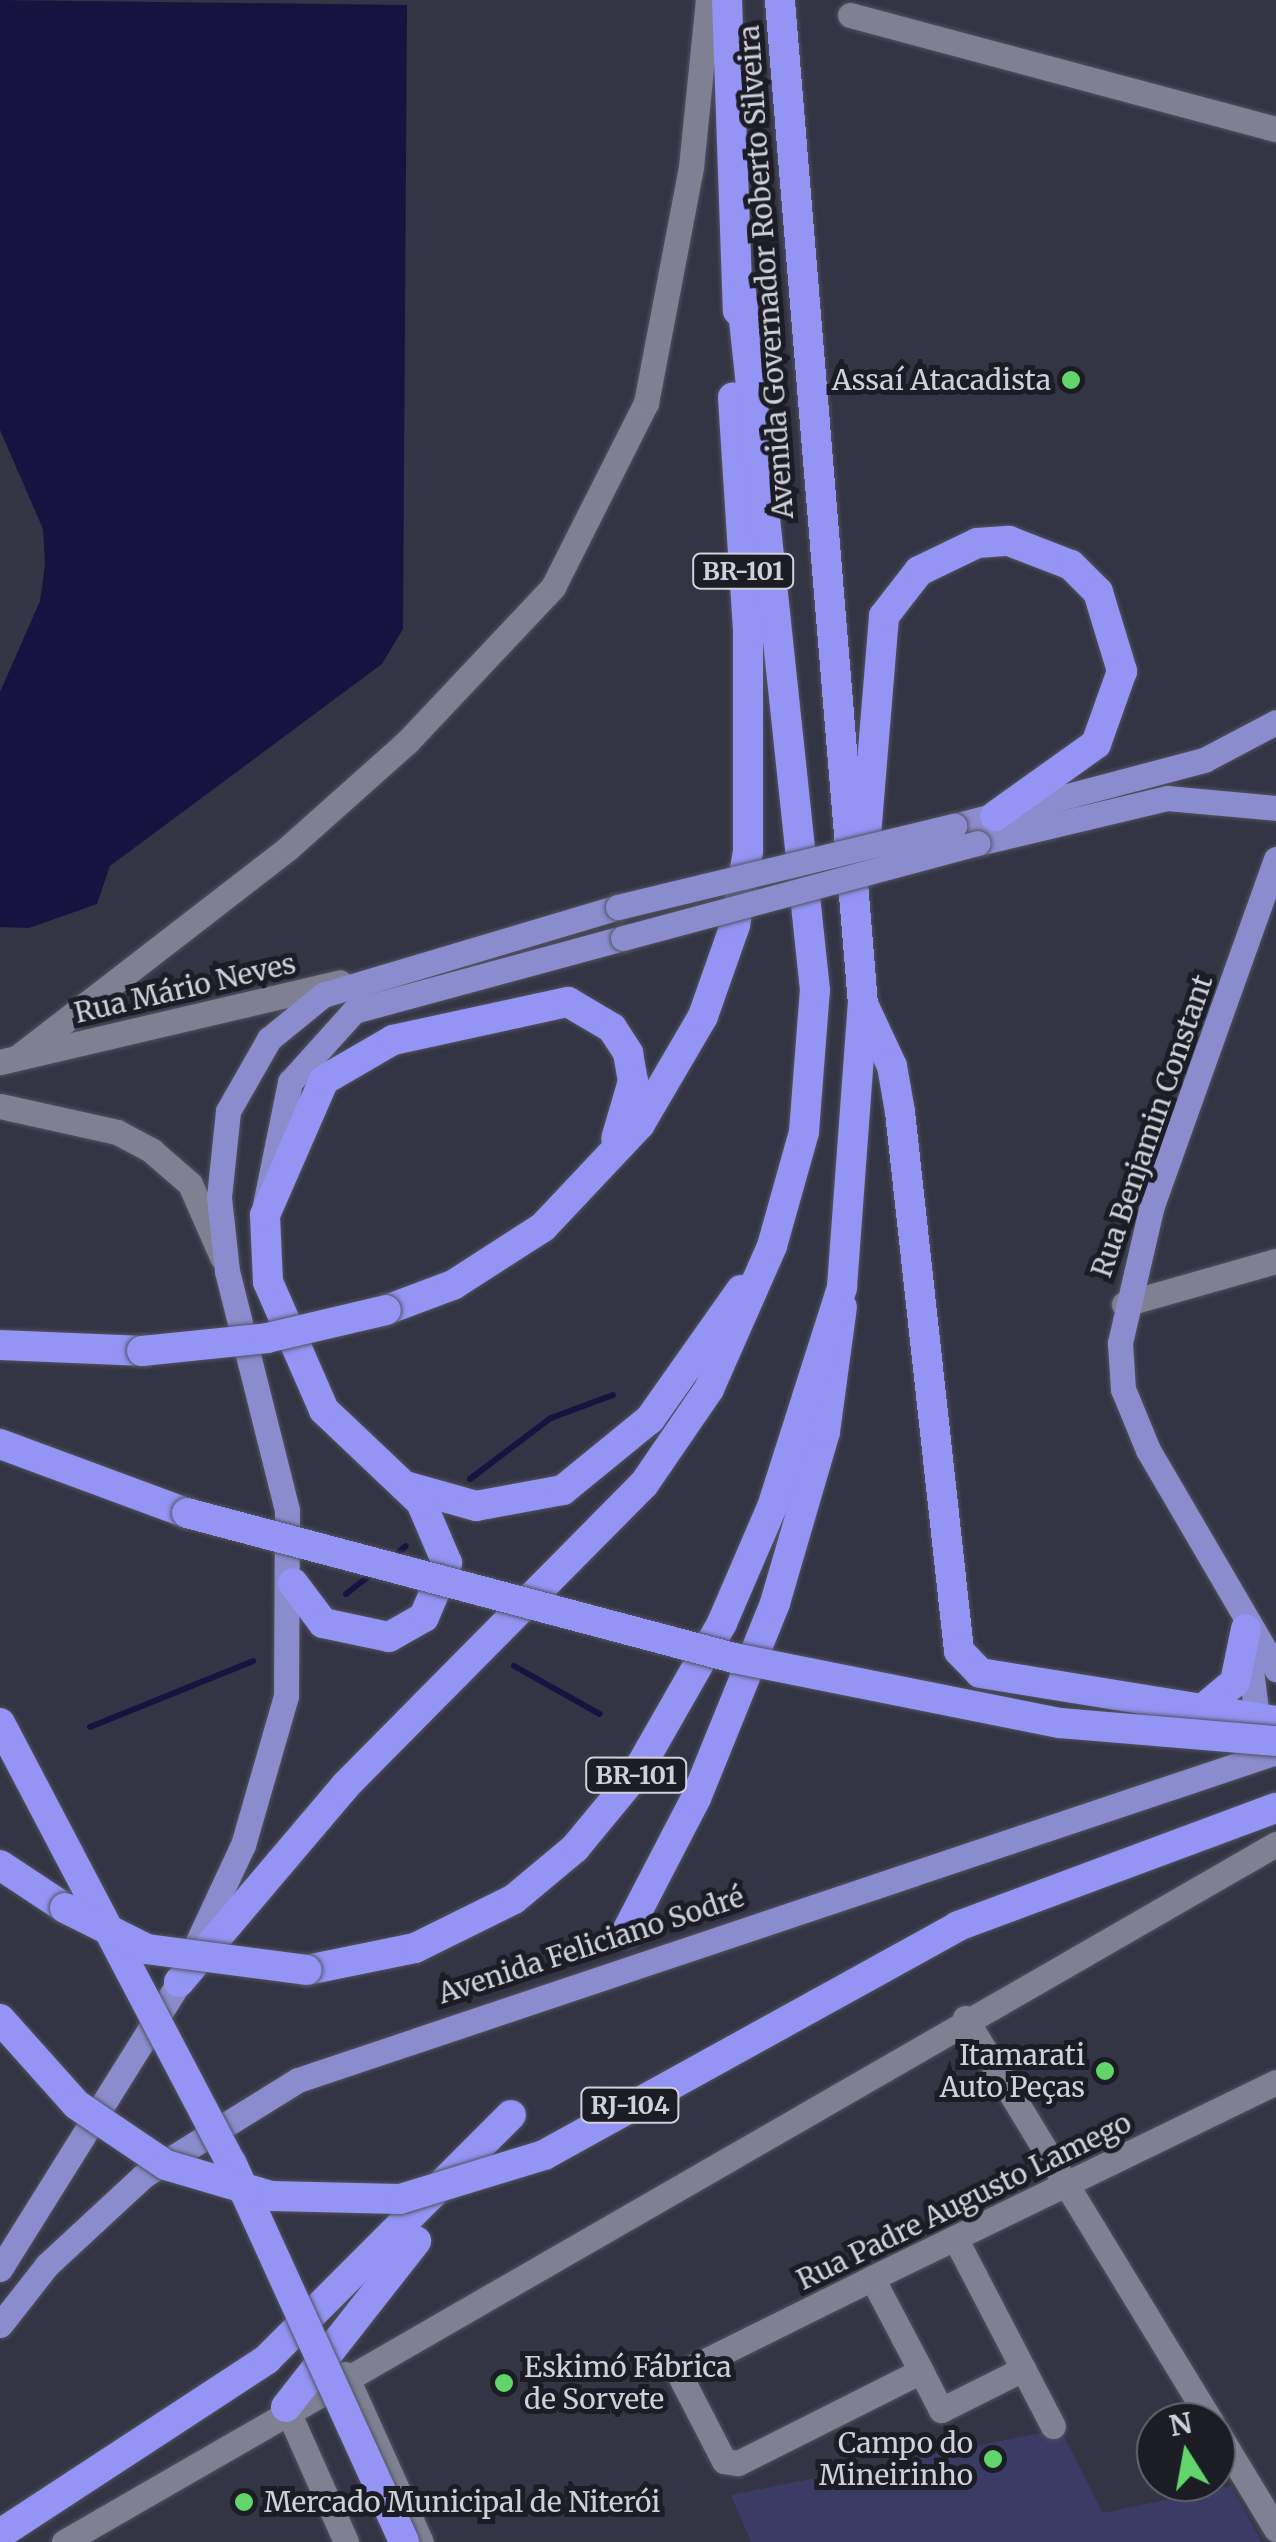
<!DOCTYPE html>
<meta charset="utf-8">
<style>
body{margin:0}
#map{position:relative;width:1276px;height:2542px;overflow:hidden;background:#333444;font-family:Merriweather,serif}
div>[style]{position:absolute}
.green>*{inset:0;background:#3b3c65}
.water>*{inset:0;background:#171341}
.stream>*{height:6px;margin:-3px;padding:0 3px;transform-origin:3px;border-radius:3px;background:#171341}
.roads{filter:drop-shadow(0 0 2px #51525f) drop-shadow(0 0 2px #51525f)}
.minor>*{height:25px;margin:-12.5px;padding:0 12.5px;transform-origin:12.5px;border-radius:12.5px;background:#7f8193}
.tertiary>*{height:25px;margin:-12.5px;padding:0 12.5px;transform-origin:12.5px;border-radius:12.5px;background:#7f8193}
.secondary>*{height:25px;margin:-12.5px;padding:0 12.5px;transform-origin:12.5px;border-radius:12.5px;background:#7f8193}
.primary>*{height:25px;margin:-12.5px;padding:0 12.5px;transform-origin:12.5px;border-radius:12.5px;background:#8b8ccd}
.motorway>*{height:30px;margin:-15px;padding:0 15px;transform-origin:15px;border-radius:15px;background:#9394f3}
.bridges{filter:drop-shadow(0 0 2px #51525f) drop-shadow(0 0 2px #51525f)}
.primary-bridge>*{height:25px;margin:-12.5px;padding:0 12.5px;transform-origin:12.5px;border-radius:12.5px;background:#8b8ccd}
.motorway-bridge>*{height:30px;margin:-15px;padding:0 15px;transform-origin:15px;border-radius:15px;background:#9394f3}
.dots>*{width:28px;height:28px;translate:-50% -50%;box-sizing:border-box;border:5px solid #1c1c24;border-radius:50%}
span{translate:-50% -50%;white-space:nowrap;text-align:center;line-height:1.15;-webkit-text-stroke:10px #1c1c24;paint-order:stroke}
.shield-label span{padding:2px 8px;background:#1c1c24;border:2px solid;border-radius:8px;-webkit-text-stroke-width:0}
.shield-label{font-size:25px;color:#cfd0db;font-weight:700}
.street-label{font-size:28px;color:#cfd0db}
.poi-label{font-size:28px;color:#cfd0db}
.right{translate:-100% -50%;text-align:right}
.left{translate:0 -50%;text-align:left}
.north{position:absolute;left:1136px;top:2402px;width:100px;height:100px;box-sizing:border-box;background:#1c1c24;border:2px solid #64646d;border-radius:50%;rotate:349deg;font-size:28px;font-weight:700;line-height:40px;text-align:center;color:#cfd0db}
.north::after{content:'';display:block;margin:auto;width:35px;height:45px;background:#61d46a;clip-path:polygon(50% 0,100% 100%,50% 72%,0 100%)}
</style>
<div id="map">
<div class="green">
<i style="clip-path:polygon(1060px 2429px,1103px 2513px,1231px 2486px,1262px 2542px,751px 2542px,731px 2495px)"></i>
</div>
<div class="water">
<i style="clip-path:polygon(0 0,407px 5px,403px 629px,382px 664px,110px 866px,97px 904px,29px 928px,0 927px,0 692px,40px 601px,45px 564px,43px 529px,0 430px)"></i>
</div>
<div class="stream">
<i style="left:470px;top:1479px;width:101px;rotate:-37deg"></i>
<i style="left:551px;top:1418px;width:66px;rotate:-20.4deg"></i>
<i style="left:392px;top:1558px;width:18px;rotate:-41deg"></i>
<i style="left:346px;top:1594px;width:36px;rotate:-38deg"></i>
<i style="left:514px;top:1666px;width:98px;rotate:29.2deg"></i>
<i style="left:90px;top:1727px;width:176px;rotate:-22deg"></i>
</div>
<div class="roads">
<div class="minor">
<i style="left:850px;top:15px;width:441px;rotate:15deg"></i>
<i style="left:1124px;top:1304px;width:158px;rotate:-15.8deg"></i>
<i style="left:955px;top:2238px;width:212px;rotate:62.5deg"></i>
<i style="left:872px;top:2278px;width:105px;rotate:62.2deg"></i>
<i style="left:921px;top:2371px;width:205px;rotate:153.3deg"></i>
<i style="left:738px;top:2463px;width:14px;rotate:-172deg"></i>
<i style="left:724px;top:2461px;width:98px;rotate:-117.3deg"></i>
<i style="left:679px;top:2374px;width:216px;rotate:-26.4deg"></i>
<i style="left:872px;top:2278px;width:216px;rotate:-25.9deg"></i>
<i style="left:1066px;top:2184px;width:279px;rotate:58.6deg"></i>
<i style="left:921px;top:2371px;width:44px;rotate:62.9deg"></i>
<i style="left:941px;top:2410px;width:92px;rotate:-26.6deg"></i>
<i style="left:1216px;top:2430px;width:116px;rotate:58.8deg"></i>
</div>
<div class="tertiary">
<i style="left:18px;top:1057px;width:341px;rotate:-37.7deg"></i>
<i style="left:288px;top:848px;width:159px;rotate:-41.7deg"></i>
<i style="left:407px;top:742px;width:213px;rotate:-46.7deg"></i>
<i style="left:553px;top:587px;width:206px;rotate:-63.2deg"></i>
<i style="left:646px;top:403px;width:240px;rotate:-79.2deg"></i>
<i style="left:691px;top:167px;width:168px;rotate:-84.2deg"></i>
<i style="left:0;top:1062px;width:349px;rotate:-13.2deg"></i>
<i style="left:0;top:1106px;width:120px;rotate:12.5deg"></i>
<i style="left:117px;top:1132px;width:40px;rotate:28deg"></i>
<i style="left:152px;top:1151px;width:50px;rotate:41deg"></i>
<i style="left:190px;top:1184px;width:80px;rotate:66.3deg"></i>
<i style="left:965px;top:2018px;width:194px;rotate:58.7deg"></i>
<i style="left:1066px;top:2184px;width:233px;rotate:-25.9deg"></i>
<i style="left:345px;top:2374px;width:184px;rotate:65.7deg"></i>
<i style="left:286px;top:2407px;width:148px;rotate:66deg"></i>
</div>
<div class="secondary">
<i style="left:64px;top:2542px;width:1399px;rotate:-29.94deg"></i>
</div>
<div class="primary">
<i style="left:954px;top:826px;width:259px;rotate:-14.8deg"></i>
<i style="left:1204px;top:760px;width:81px;rotate:-27.8deg"></i>
<i style="left:978px;top:843px;width:194px;rotate:-13.4deg"></i>
<i style="left:1167px;top:798px;width:109px;rotate:5.2deg"></i>
<i style="left:1276px;top:859px;width:368px;rotate:109.7deg"></i>
<i style="left:1152px;top:1205px;width:142px;rotate:103.1deg"></i>
<i style="left:1120px;top:1343px;width:46px;rotate:86.3deg"></i>
<i style="left:1123px;top:1389px;width:66px;rotate:67.7deg"></i>
<i style="left:1148px;top:1450px;width:254px;rotate:59.7deg"></i>
<i style="left:265px;top:1205px;width:126px;rotate:-78.5deg"></i>
<i style="left:290px;top:1082px;width:96px;rotate:-48deg"></i>
<i style="left:354px;top:1011px;width:279px;rotate:-15.2deg"></i>
<i style="left:1247px;top:1639px;width:95px;rotate:82.7deg"></i>
<i style="left:0;top:2269px;width:338px;rotate:-58deg"></i>
<i style="left:179px;top:1982px;width:151px;rotate:-65deg"></i>
<i style="left:243px;top:1845px;width:155px;rotate:-73.9deg"></i>
<i style="left:286px;top:1696px;width:186px;rotate:-89.7deg"></i>
<i style="left:287px;top:1510px;width:246px;rotate:-104.1deg"></i>
<i style="left:227px;top:1271px;width:74px;rotate:-96.2deg"></i>
<i style="left:219px;top:1197px;width:86px;rotate:-84deg"></i>
<i style="left:228px;top:1111px;width:83px;rotate:-60.3deg"></i>
<i style="left:269px;top:1039px;width:70px;rotate:-39.2deg"></i>
<i style="left:323px;top:995px;width:308px;rotate:-16.6deg"></i>
<i style="left:0;top:2325px;width:76px;rotate:-51.9deg"></i>
<i style="left:47px;top:2265px;width:131px;rotate:-42.8deg"></i>
<i style="left:143px;top:2176px;width:182px;rotate:-31.8deg"></i>
<i style="left:298px;top:2080px;width:1032px;rotate:-18.54deg"></i>
</div>
<div class="motorway">
<i style="left:727px;top:0;width:311px;rotate:88deg"></i>
<i style="left:863px;top:872px;width:257px;rotate:-85.3deg"></i>
<i style="left:884px;top:616px;width:57px;rotate:-52.1deg"></i>
<i style="left:919px;top:571px;width:64px;rotate:-25.8deg"></i>
<i style="left:977px;top:543px;width:32px;rotate:-4deg"></i>
<i style="left:1009px;top:541px;width:66px;rotate:21.2deg"></i>
<i style="left:1071px;top:565px;width:38px;rotate:45deg"></i>
<i style="left:1098px;top:592px;width:83px;rotate:73.1deg"></i>
<i style="left:1122px;top:671px;width:77px;rotate:109.6deg"></i>
<i style="left:1096px;top:744px;width:124px;rotate:144.5deg"></i>
<i style="left:864px;top:1006px;width:66px;rotate:65deg"></i>
<i style="left:892px;top:1066px;width:47px;rotate:80.1deg"></i>
<i style="left:900px;top:1112px;width:542px;rotate:83.75deg"></i>
<i style="left:959px;top:1651px;width:30px;rotate:46deg"></i>
<i style="left:980px;top:1673px;width:300px;rotate:9.2deg"></i>
<i style="left:386px;top:1310px;width:72px;rotate:-20.5deg"></i>
<i style="left:453px;top:1285px;width:107px;rotate:-32.8deg"></i>
<i style="left:543px;top:1227px;width:141px;rotate:-46.7deg"></i>
<i style="left:640px;top:1124px;width:125px;rotate:-59.7deg"></i>
<i style="left:703px;top:1016px;width:96px;rotate:-70.6deg"></i>
<i style="left:735px;top:925px;width:75px;rotate:-80deg"></i>
<i style="left:748px;top:851px;width:221px;rotate:-90deg"></i>
<i style="left:748px;top:630px;width:233px;rotate:-93.7deg"></i>
<i style="left:0;top:1345px;width:142px;rotate:2.4deg"></i>
<i style="left:0;top:1444px;width:199px;rotate:20.3deg"></i>
<i style="left:405px;top:1486px;width:74px;rotate:15.7deg"></i>
<i style="left:476px;top:1506px;width:88px;rotate:-10.4deg"></i>
<i style="left:563px;top:1490px;width:112px;rotate:-39.2deg"></i>
<i style="left:650px;top:1419px;width:158px;rotate:-54.8deg"></i>
<i style="left:293px;top:1583px;width:50px;rotate:53.1deg"></i>
<i style="left:323px;top:1623px;width:67px;rotate:12deg"></i>
<i style="left:389px;top:1637px;width:40px;rotate:-29.7deg"></i>
<i style="left:424px;top:1617px;width:59px;rotate:-66.9deg"></i>
<i style="left:447px;top:1563px;width:66px;rotate:-113.1deg"></i>
<i style="left:421px;top:1502px;width:134px;rotate:-136.5deg"></i>
<i style="left:324px;top:1410px;width:140px;rotate:-113.6deg"></i>
<i style="left:268px;top:1282px;width:67px;rotate:-92.6deg"></i>
<i style="left:265px;top:1215px;width:147px;rotate:-66.4deg"></i>
<i style="left:324px;top:1080px;width:80px;rotate:-30.1deg"></i>
<i style="left:393px;top:1040px;width:179px;rotate:-12.3deg"></i>
<i style="left:568px;top:1002px;width:51px;rotate:30.6deg"></i>
<i style="left:612px;top:1028px;width:30px;rotate:57deg"></i>
<i style="left:628px;top:1053px;width:28px;rotate:80deg"></i>
<i style="left:633px;top:1081px;width:60px;rotate:106.3deg"></i>
<i style="left:1205px;top:1707px;width:39px;rotate:-40deg"></i>
<i style="left:1235px;top:1682px;width:54px;rotate:-78.3deg"></i>
<i style="left:0;top:1865px;width:78px;rotate:33.5deg"></i>
<i style="left:626px;top:1933px;width:152px;rotate:-62.6deg"></i>
<i style="left:696px;top:1798px;width:210px;rotate:-67.9deg"></i>
<i style="left:775px;top:1603px;width:178px;rotate:-73.7deg"></i>
<i style="left:825px;top:1432px;width:126px;rotate:-82.3deg"></i>
<i style="left:307px;top:1970px;width:110px;rotate:-11.5deg"></i>
<i style="left:415px;top:1948px;width:110px;rotate:-26.3deg"></i>
<i style="left:514px;top:1899px;width:80px;rotate:-39.9deg"></i>
<i style="left:575px;top:1848px;width:96px;rotate:-50.5deg"></i>
<i style="left:636px;top:1774px;width:174px;rotate:-60.3deg"></i>
<i style="left:722px;top:1623px;width:126px;rotate:-66.7deg"></i>
<i style="left:772px;top:1507px;width:231px;rotate:-72.3deg"></i>
<i style="left:842px;top:1287px;width:284px;rotate:-85.8deg"></i>
<i style="left:863px;top:1004px;width:1007px;rotate:-94.73deg"></i>
<i style="left:179px;top:1982px;width:257px;rotate:-49.7deg"></i>
<i style="left:345px;top:1786px;width:425px;rotate:-45.3deg"></i>
<i style="left:644px;top:1484px;width:115px;rotate:-55.6deg"></i>
<i style="left:709px;top:1389px;width:156px;rotate:-66.2deg"></i>
<i style="left:772px;top:1246px;width:118px;rotate:-74.3deg"></i>
<i style="left:804px;top:1132px;width:142px;rotate:-85.6deg"></i>
<i style="left:815px;top:990px;width:702px;rotate:-96.05deg"></i>
<i style="left:286px;top:2407px;width:211px;rotate:-51.9deg"></i>
<i style="left:0;top:2534px;width:319px;rotate:-33.2deg"></i>
<i style="left:267px;top:2359px;width:345px;rotate:-45deg"></i>
</div>
</div>
<div class="bridges">
<div class="primary-bridge">
<i style="left:618px;top:907px;width:346px;rotate:-13.6deg"></i>
<i style="left:623px;top:938px;width:367px;rotate:-15deg"></i>
</div>
<div class="motorway-bridge">
<i style="left:142px;top:1351px;width:126px;rotate:-5.9deg"></i>
<i style="left:267px;top:1338px;width:122px;rotate:-13.2deg"></i>
<i style="left:187px;top:1513px;width:566px;rotate:14.85deg"></i>
<i style="left:734px;top:1658px;width:332px;rotate:11.3deg"></i>
<i style="left:1060px;top:1723px;width:217px;rotate:4.8deg"></i>
<i style="left:0;top:1723px;width:498px;rotate:62.3deg"></i>
<i style="left:232px;top:2164px;width:415px;rotate:65.5deg"></i>
<i style="left:65px;top:1908px;width:92px;rotate:26.6deg"></i>
<i style="left:147px;top:1949px;width:161px;rotate:7.5deg"></i>
<i style="left:0;top:2019px;width:115px;rotate:48.2deg"></i>
<i style="left:77px;top:2105px;width:107px;rotate:34deg"></i>
<i style="left:166px;top:2165px;width:109px;rotate:16.4deg"></i>
<i style="left:271px;top:2196px;width:129px;rotate:1.3deg"></i>
<i style="left:400px;top:2199px;width:151px;rotate:-17deg"></i>
<i style="left:544px;top:2155px;width:473px;rotate:-28.9deg"></i>
<i style="left:958px;top:1926px;width:339px;rotate:-20.4deg"></i>
</div>
</div>
<div class="dots">
<i style="left:1071px;top:380px;background:#61d46a"></i>
<i style="left:1105px;top:2071px;background:#61d46a"></i>
<i style="left:504px;top:2383px;background:#61d46a"></i>
<i style="left:993px;top:2459px;background:#61d46a"></i>
<i style="left:244px;top:2502px;background:#61d46a"></i>
</div>
<div class="shield-label">
<span style="left:743px;top:571px">BR-101</span>
<span style="left:636px;top:1775px">BR-101</span>
<span style="left:630px;top:2105px">RJ-104</span>
</div>
<div class="street-label">
<span style="left:766px;top:272px;rotate:-94deg">Avenida Governador Roberto Silveira</span>
<span style="left:185px;top:988px;rotate:-13deg">Rua Mário Neves</span>
<span style="left:1152px;top:1126px;rotate:-71deg">Rua Benjamin Constant</span>
<span style="left:591px;top:1945px;rotate:-18deg">Avenida Feliciano Sodré</span>
<span style="left:964px;top:2201px;rotate:-26deg">Rua Padre Augusto Lamego</span>
</div>
<div class="poi-label">
<span class="right" style="left:1051px;top:380px">Assaí Atacadista</span>
<span class="right" style="left:1085px;top:2071px">Itamarati<br>Auto Peças</span>
<span class="left" style="left:524px;top:2383px">Eskimó Fábrica<br>de Sorvete</span>
<span class="right" style="left:973px;top:2459px">Campo do<br>Mineirinho</span>
<span class="left" style="left:264px;top:2502px">Mercado Municipal de Niterói</span>
</div>
<div class="north">N</div>
</div>
